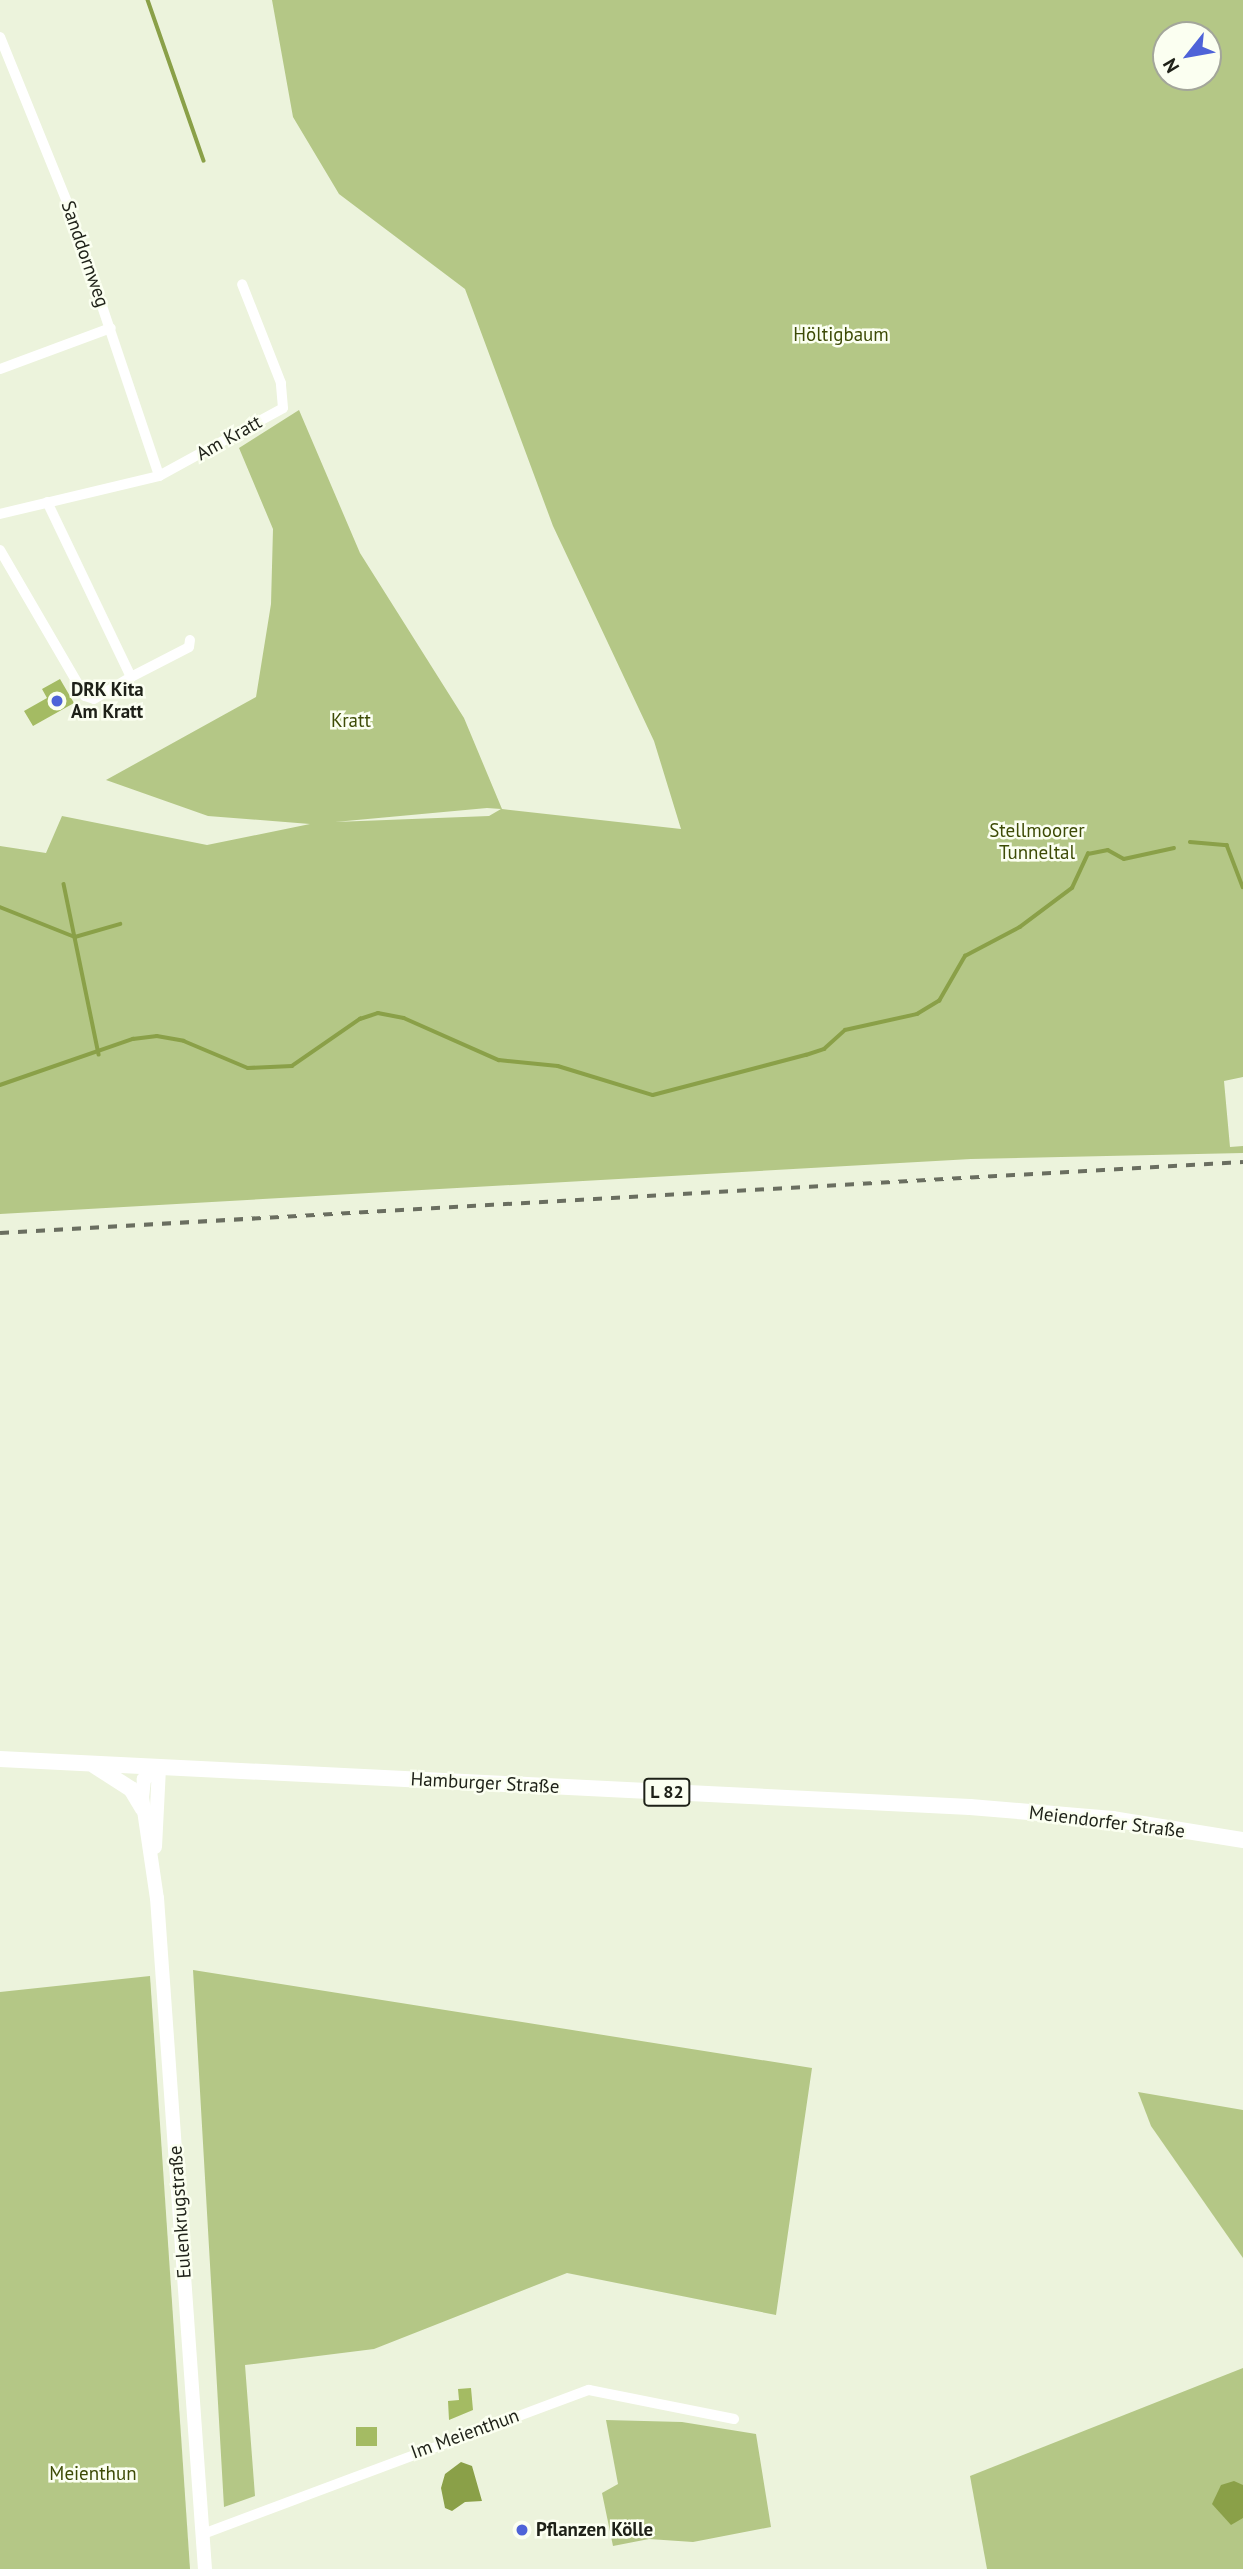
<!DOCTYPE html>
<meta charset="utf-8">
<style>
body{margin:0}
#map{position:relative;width:1243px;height:2569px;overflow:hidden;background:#ecf3dc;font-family:"PT Sans",sans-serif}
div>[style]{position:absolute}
.green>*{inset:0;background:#b4c786}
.water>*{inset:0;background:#8aa048}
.stream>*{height:3.5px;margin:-1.75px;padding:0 1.75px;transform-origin:1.75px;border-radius:1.75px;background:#8aa048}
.building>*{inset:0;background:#a4bb63;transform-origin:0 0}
.street>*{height:10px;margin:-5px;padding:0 5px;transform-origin:5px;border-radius:5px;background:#fff}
.secondary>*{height:14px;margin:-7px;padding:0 7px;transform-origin:7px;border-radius:7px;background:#fff}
.primary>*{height:16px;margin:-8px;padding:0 8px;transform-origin:8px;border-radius:8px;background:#fff}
.rail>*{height:3.5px;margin-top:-1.75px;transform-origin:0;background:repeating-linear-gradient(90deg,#6a6e60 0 9px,transparent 0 18px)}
.dots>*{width:19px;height:19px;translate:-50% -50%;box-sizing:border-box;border:4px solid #fbfff1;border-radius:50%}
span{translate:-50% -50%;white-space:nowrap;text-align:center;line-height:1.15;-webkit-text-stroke:5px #fbfff1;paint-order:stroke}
.shield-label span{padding:2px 5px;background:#fbfff1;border:2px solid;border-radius:5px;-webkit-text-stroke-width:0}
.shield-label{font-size:18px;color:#1e2118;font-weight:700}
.street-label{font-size:19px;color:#1e2118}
.park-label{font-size:19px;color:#3d4b06}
.poi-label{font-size:19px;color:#1e2118;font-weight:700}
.left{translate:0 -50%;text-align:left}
.north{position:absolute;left:1152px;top:21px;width:70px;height:70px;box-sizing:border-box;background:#fbfff1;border:2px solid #a3a69a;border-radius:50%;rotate:239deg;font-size:19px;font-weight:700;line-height:28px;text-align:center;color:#1e2118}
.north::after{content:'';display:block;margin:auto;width:24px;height:32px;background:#4e63d8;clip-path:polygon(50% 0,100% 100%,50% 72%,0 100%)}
</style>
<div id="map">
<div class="green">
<i style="clip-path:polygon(evenodd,272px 0,1243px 0,1243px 1077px,1224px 1081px,1230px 1147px,1243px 1146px,1243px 1153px,971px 1159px,0 1214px,0 846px,46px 853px,62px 816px,207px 845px,310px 824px,208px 816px,106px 780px,256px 697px,271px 604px,273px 529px,239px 448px,299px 410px,360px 553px,464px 718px,502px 809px,681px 829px,654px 741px,553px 526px,465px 289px,339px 194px,293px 117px,272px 0,1166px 35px,1208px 35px,1208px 77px,1166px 77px,1166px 35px,272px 0,487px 808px,501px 809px,489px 816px,335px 822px,487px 808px)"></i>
<i style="clip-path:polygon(193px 1970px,812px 2068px,776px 2315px,567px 2273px,374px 2349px,245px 2365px,255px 2496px,224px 2507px)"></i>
<i style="clip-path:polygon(150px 1976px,190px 2569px,0 2569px,0 1992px)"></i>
<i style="clip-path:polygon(1138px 2092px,1243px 2110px,1243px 2258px,1151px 2126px)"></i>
<i style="clip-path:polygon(1243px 2368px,1243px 2569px,987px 2569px,970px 2476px)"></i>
<i style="clip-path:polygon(606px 2420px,682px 2422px,756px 2434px,771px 2527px,693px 2542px,649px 2539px,613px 2546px,602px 2493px,618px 2484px)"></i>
</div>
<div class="water">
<i style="clip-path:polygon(461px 2462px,472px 2466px,482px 2501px,465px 2502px,452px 2511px,445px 2508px,441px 2488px,445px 2474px)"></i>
<i style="clip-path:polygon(1234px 2481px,1243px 2485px,1243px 2518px,1231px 2525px,1212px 2504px,1221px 2485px)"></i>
</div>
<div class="stream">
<i style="left:148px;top:0;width:170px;rotate:70.8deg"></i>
<i style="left:1190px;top:842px;width:37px;rotate:5deg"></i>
<i style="left:1227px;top:845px;width:45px;rotate:69.1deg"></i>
<i style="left:64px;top:884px;width:174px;rotate:78.4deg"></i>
<i style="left:0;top:907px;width:81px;rotate:21.8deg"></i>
<i style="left:75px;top:937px;width:47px;rotate:-16.1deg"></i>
<i style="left:0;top:1085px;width:141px;rotate:-19.1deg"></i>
<i style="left:133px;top:1039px;width:24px;rotate:-7deg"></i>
<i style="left:157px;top:1036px;width:27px;rotate:10deg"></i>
<i style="left:184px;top:1041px;width:69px;rotate:22.9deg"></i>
<i style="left:248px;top:1068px;width:44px;rotate:-2.6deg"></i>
<i style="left:292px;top:1066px;width:83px;rotate:-34.7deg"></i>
<i style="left:360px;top:1019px;width:19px;rotate:-18deg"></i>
<i style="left:378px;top:1013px;width:26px;rotate:11deg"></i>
<i style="left:404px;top:1018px;width:104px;rotate:23.9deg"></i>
<i style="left:499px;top:1060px;width:59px;rotate:5.8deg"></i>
<i style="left:558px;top:1066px;width:99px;rotate:17deg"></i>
<i style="left:653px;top:1095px;width:158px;rotate:-14.7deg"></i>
<i style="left:806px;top:1055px;width:19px;rotate:-18deg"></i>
<i style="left:824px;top:1049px;width:28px;rotate:-42deg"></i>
<i style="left:845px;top:1030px;width:74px;rotate:-12.5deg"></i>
<i style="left:917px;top:1014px;width:26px;rotate:-31deg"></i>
<i style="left:939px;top:1001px;width:52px;rotate:-60deg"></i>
<i style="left:965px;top:956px;width:62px;rotate:-27.8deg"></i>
<i style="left:1020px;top:927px;width:65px;rotate:-36.9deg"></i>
<i style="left:1072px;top:888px;width:38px;rotate:-65deg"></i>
<i style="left:1088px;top:854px;width:20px;rotate:-11deg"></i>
<i style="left:1108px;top:850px;width:18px;rotate:29deg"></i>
<i style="left:1124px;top:859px;width:51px;rotate:-12.4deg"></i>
</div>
<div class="building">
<i style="clip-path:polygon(60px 679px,74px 703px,33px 726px,24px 711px,47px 698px,42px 689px)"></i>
<i style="clip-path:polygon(471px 2388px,473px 2410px,449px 2420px,448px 2401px,459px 2400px,458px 2389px)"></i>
<i style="left:356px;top:2427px;width:21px;height:19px"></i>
</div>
<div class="street">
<i style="left:0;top:37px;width:178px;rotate:67.9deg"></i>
<i style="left:67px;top:202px;width:289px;rotate:71.4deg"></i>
<i style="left:0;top:369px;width:118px;rotate:-20.3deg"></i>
<i style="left:0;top:514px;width:163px;rotate:-13.4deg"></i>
<i style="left:159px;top:476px;width:141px;rotate:-28.7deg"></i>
<i style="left:283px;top:408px;width:25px;rotate:-95deg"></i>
<i style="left:281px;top:383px;width:106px;rotate:-111.5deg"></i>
<i style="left:0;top:550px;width:169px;rotate:59.8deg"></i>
<i style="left:85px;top:696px;width:9px;rotate:18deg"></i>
<i style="left:94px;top:699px;width:43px;rotate:-30.7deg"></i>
<i style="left:131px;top:677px;width:194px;rotate:-115.6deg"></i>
<i style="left:131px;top:677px;width:65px;rotate:-27.3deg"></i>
<i style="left:189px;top:647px;width:7px;rotate:-82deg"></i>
<i style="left:203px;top:2534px;width:412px;rotate:-20.5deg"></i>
<i style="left:589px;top:2390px;width:148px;rotate:11.3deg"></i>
</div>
<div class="secondary">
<i style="left:159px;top:1768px;width:19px;rotate:144deg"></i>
<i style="left:144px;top:1779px;width:18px;rotate:96deg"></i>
<i style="left:142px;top:1797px;width:102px;rotate:81.6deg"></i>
<i style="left:157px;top:1898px;width:673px;rotate:85.91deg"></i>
<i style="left:155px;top:1847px;width:79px;rotate:-87.1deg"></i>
</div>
<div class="primary">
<i style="left:0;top:1759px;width:971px;rotate:2.83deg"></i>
<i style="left:970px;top:1807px;width:143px;rotate:4.8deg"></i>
<i style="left:1112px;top:1819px;width:133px;rotate:9.1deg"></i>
<i style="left:95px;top:1766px;width:43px;rotate:32.6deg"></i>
<i style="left:131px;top:1789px;width:23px;rotate:59deg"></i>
</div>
<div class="rail">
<i style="left:0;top:1233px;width:1245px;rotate:-3.27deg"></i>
</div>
<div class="dots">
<i style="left:57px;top:701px;background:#4e63d8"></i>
<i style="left:522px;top:2530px;background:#4e63d8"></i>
</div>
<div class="shield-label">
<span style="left:667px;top:1792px">L 82</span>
</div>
<div class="street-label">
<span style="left:85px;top:254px;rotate:71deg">Sanddornweg</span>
<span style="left:229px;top:438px;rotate:-29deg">Am Kratt</span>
<span style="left:485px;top:1783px;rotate:3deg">Hamburger Straße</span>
<span style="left:1107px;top:1822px;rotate:7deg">Meiendorfer Straße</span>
<span style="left:180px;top:2212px;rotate:-94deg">Eulenkrugstraße</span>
<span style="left:465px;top:2434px;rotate:-20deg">Im Meienthun</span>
</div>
<div class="park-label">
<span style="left:841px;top:335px">Höltigbaum</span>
<span style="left:351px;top:721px">Kratt</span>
<span style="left:1037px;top:842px">Stellmoorer<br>Tunneltal</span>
<span style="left:93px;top:2474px">Meienthun</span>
</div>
<div class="poi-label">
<span class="left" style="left:71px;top:701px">DRK Kita<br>Am Kratt</span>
<span class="left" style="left:536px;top:2530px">Pflanzen Kölle</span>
</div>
<div class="north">N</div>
</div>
